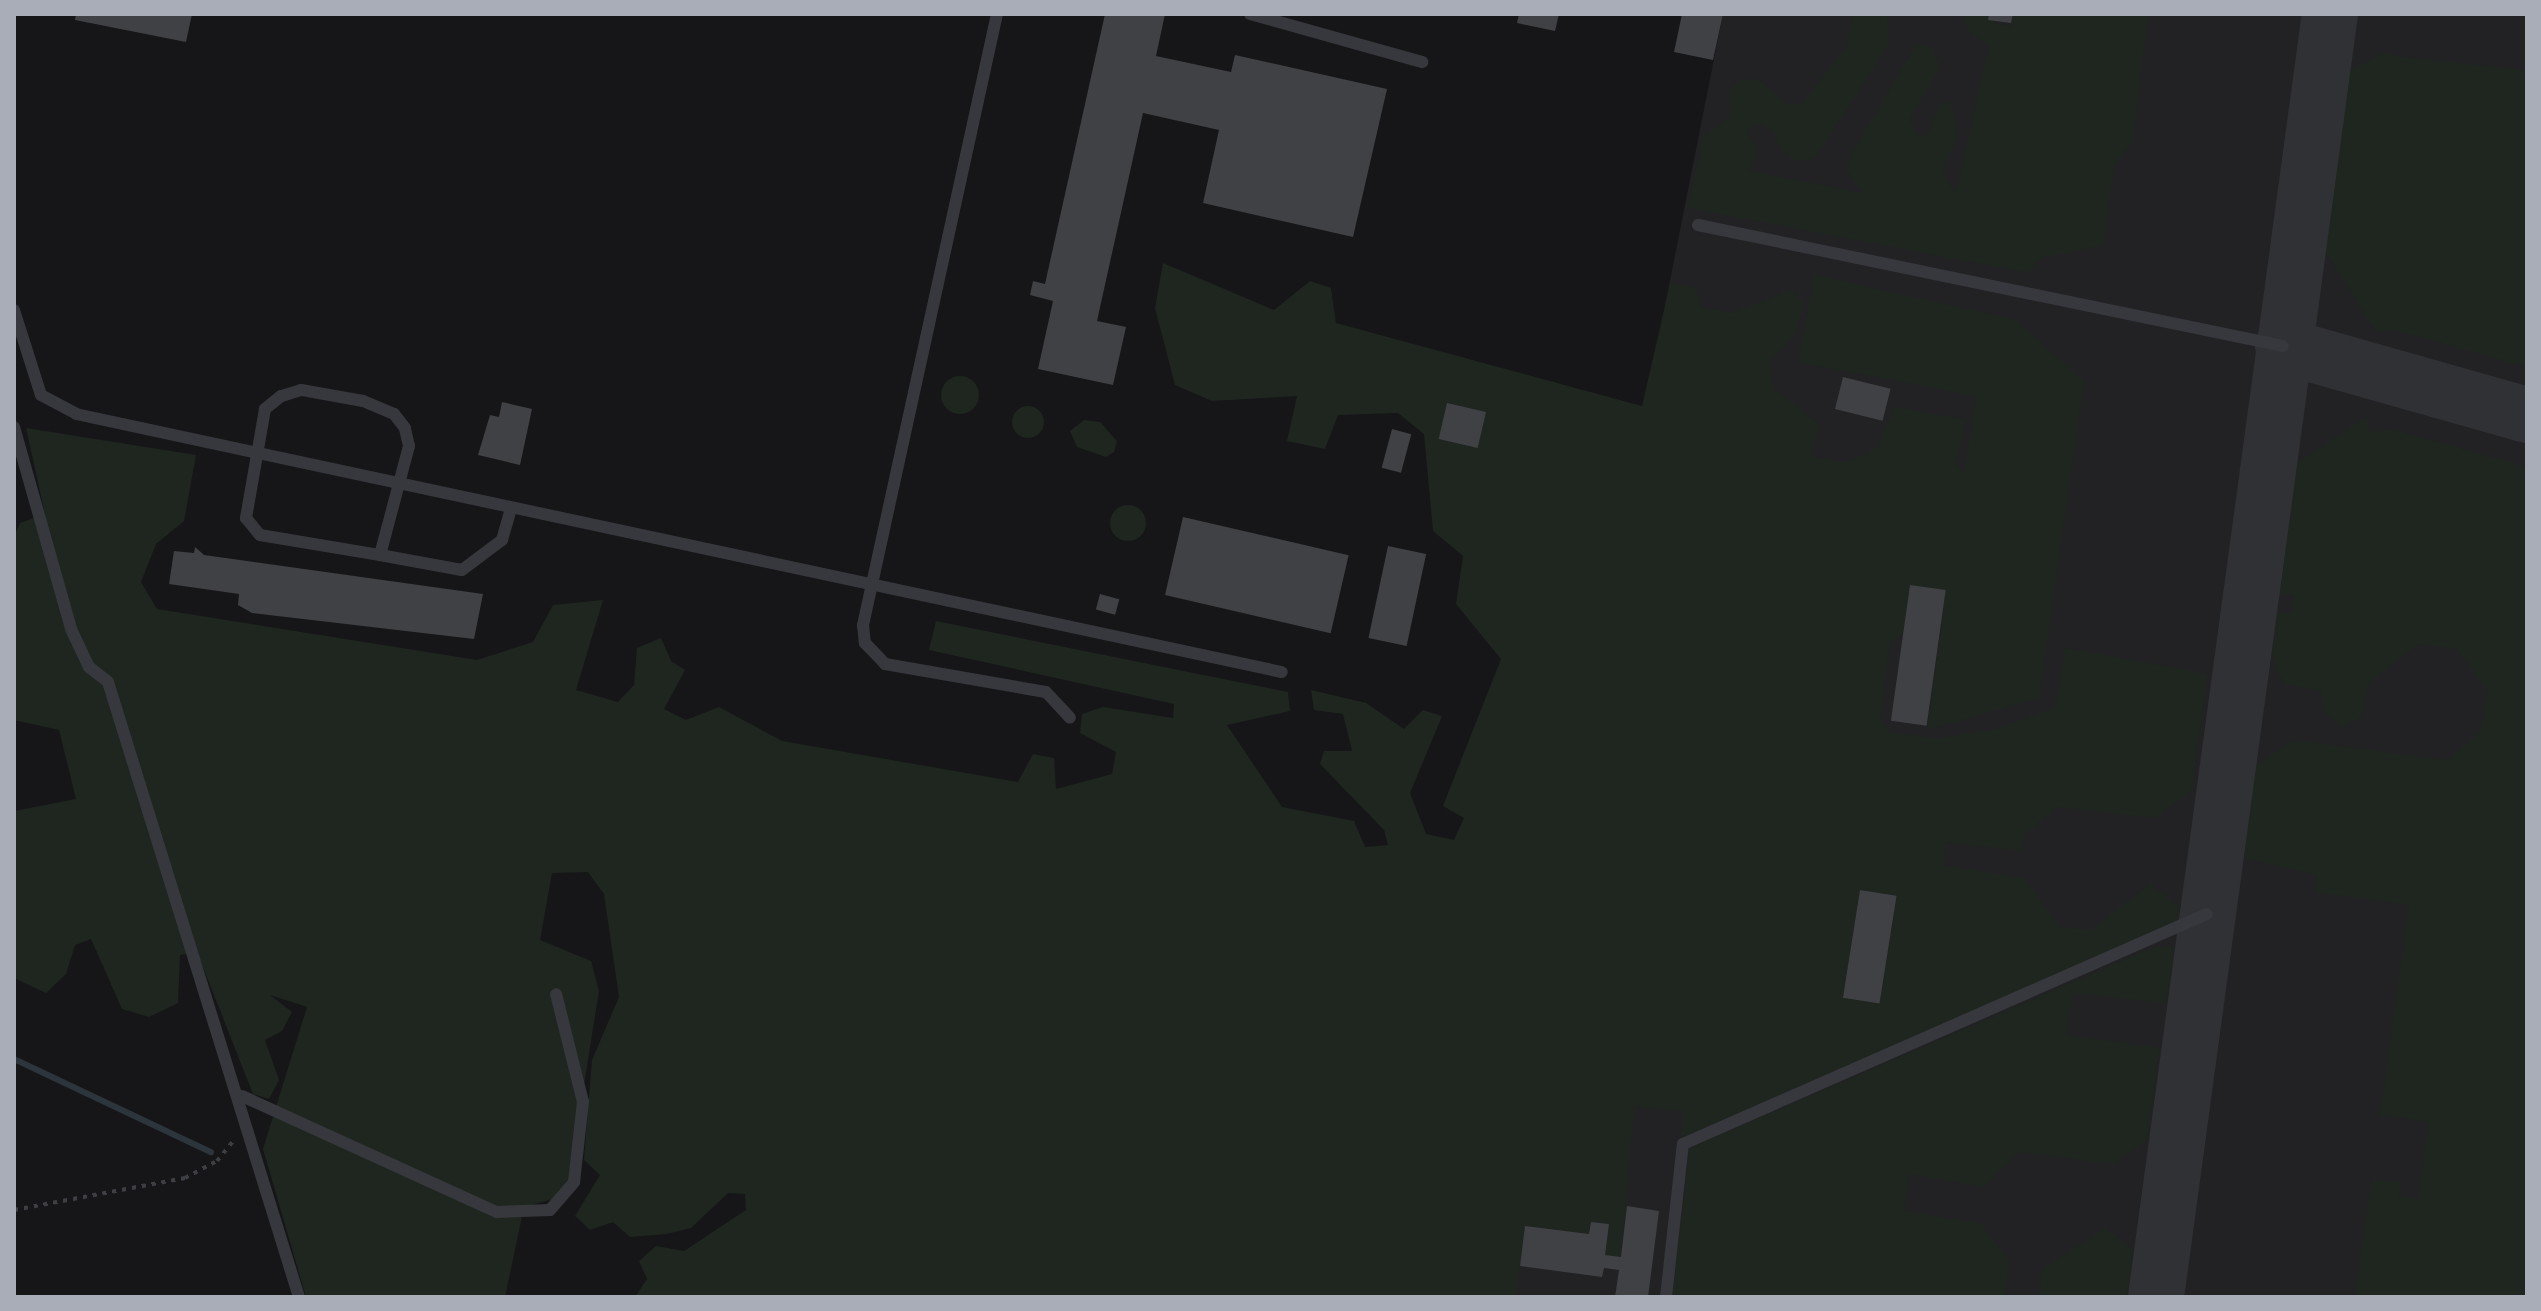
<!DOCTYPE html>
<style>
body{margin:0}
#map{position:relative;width:2541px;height:1311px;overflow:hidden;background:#161618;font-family:Roboto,sans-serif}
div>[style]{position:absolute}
.built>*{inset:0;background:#222225}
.green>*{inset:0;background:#1e261f}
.round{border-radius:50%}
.stream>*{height:6px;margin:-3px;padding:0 3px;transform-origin:3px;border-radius:3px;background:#2c353c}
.taxiway>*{height:56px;margin:-28px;padding:0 28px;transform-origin:28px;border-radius:28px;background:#303135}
.building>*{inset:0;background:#404145;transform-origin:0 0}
.path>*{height:4px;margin-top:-2px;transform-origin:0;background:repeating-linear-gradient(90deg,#3d3f44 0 4px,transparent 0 10px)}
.service>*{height:12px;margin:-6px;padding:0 6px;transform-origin:6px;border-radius:6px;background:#37383d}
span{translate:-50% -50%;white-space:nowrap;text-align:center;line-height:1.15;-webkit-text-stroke:6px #111113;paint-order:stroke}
.frame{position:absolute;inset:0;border:16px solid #a8adb8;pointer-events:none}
</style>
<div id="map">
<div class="built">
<i style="clip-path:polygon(1723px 14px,2527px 14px,2527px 1297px,1394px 1297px,1615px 557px)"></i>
</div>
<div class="green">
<i style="clip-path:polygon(1852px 14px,1887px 14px,1889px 43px,1814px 159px,1797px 161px,1780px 149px,1774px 131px,1757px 123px,1748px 131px,1757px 151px,1749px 171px,1863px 193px,1847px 172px,1851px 155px,1916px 45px,1932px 48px,1940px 67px,1910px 118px,1915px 134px,1926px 136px,1940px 104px,1951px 102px,1958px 136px,1942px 171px,1956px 194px,1989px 44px,1970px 34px,1961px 14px,1994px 14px,1994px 23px,2012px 26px,2014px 14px,2148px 14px,2133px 141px,2114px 166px,2103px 245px,2038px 259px,2030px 273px,1688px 208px,1703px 136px,1730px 117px,1729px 91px,1740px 79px,1760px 80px,1786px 104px,1802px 104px,1847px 46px)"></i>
<i style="clip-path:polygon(2382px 54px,2527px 71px,2527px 367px,2395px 330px,2376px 332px,2325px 250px,2349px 71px)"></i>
<i style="clip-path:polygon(evenodd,1163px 263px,1274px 310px,1310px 281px,1331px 288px,1336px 323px,1642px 406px,1670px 284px,1695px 287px,1702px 308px,1734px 313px,1790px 290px,1803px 302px,1797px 331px,1769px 363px,1775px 390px,1820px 425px,1810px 456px,1846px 463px,1877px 448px,1895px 407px,1967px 420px,1955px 463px,1964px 474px,1976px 396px,1798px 362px,1814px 275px,2016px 320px,2084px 382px,2039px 698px,1927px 730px,1944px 608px,1890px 642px,1880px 721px,1891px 733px,1939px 738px,1997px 729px,2056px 707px,2065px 648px,2208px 674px,2191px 792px,2154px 818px,2058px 807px,2024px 835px,2022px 851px,1946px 842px,1943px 865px,2024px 878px,2060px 927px,2090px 930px,2150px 884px,2180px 908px,2176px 922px,1681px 1138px,1683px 1110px,1634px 1107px,1621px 1257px,1605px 1255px,1609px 1224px,1591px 1222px,1589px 1234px,1525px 1226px,1516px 1297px,635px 1297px,647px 1279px,639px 1261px,656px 1246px,684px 1251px,746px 1210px,745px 1194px,728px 1193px,691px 1228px,667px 1234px,630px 1237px,613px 1222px,590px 1230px,575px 1216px,600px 1175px,584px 1160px,592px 1060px,619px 997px,604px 894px,588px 872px,552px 873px,540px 940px,591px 961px,599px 991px,569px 1179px,560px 1197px,524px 1207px,505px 1297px,306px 1297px,263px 1149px,307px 1007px,270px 995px,292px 1012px,282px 1031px,265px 1040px,279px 1080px,269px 1099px,253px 1094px,197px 952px,180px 955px,178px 1003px,149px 1017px,122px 1009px,91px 939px,75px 945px,66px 974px,46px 993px,14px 978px,14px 811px,76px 799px,59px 730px,14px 720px,14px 537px,20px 523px,45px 514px,26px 428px,196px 455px,184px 521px,156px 544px,141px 582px,157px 609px,477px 660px,533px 642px,553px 605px,603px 600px,576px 690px,618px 702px,634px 685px,637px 648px,661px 638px,671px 661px,685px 670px,664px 709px,686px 720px,719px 707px,782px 741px,1018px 782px,1033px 754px,1054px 758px,1056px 789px,1112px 774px,1116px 752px,1080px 733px,1082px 714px,1103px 707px,1173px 718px,1174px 704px,929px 650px,936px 621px,1288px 692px,1290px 711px,1227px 725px,1282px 807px,1354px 821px,1365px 847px,1388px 845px,1384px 830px,1320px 764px,1324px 751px,1352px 751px,1343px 714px,1314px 710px,1311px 690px,1366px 703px,1404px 729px,1423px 710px,1442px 716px,1410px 793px,1426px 834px,1454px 840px,1464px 818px,1443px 806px,1501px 659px,1456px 604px,1463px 556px,1433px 531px,1424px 434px,1398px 413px,1338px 415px,1325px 449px,1287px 441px,1297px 396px,1212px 401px,1175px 385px,1155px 308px,1163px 263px,1860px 890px,1897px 896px,1880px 1003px,1843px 997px,1860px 890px)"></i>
<i class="round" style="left:941px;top:376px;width:38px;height:38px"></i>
<i class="round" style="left:1012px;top:406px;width:32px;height:32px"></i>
<i style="clip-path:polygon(2367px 416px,2369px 433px,2391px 429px,2527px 467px,2527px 1297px,2355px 1297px,2371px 1181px,2401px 1181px,2399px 1196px,2418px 1199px,2429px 1122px,2380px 1115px,2409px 905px,2315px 892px,2317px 875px,2244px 858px,2256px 766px,2293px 740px,2447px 760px,2480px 732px,2488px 692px,2457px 649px,2418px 644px,2369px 683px,2361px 718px,2341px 727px,2324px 710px,2320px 690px,2283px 684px,2272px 656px,2277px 613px,2291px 614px,2294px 595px,2280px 593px,2296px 464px)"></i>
<i style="clip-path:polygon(1084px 420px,1100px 422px,1117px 441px,1114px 452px,1106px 457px,1077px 447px,1070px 431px)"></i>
<i class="round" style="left:1110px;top:505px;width:36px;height:36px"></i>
<i style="clip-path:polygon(2175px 946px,2166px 1003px,2073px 993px,2066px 1035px,2160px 1048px,2147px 1140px,2113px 1164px,2020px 1152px,1983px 1187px,1910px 1174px,1904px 1211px,1981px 1224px,2009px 1261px,2005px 1297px,1672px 1297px,1690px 1148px,2154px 947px)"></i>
<i style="clip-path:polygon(2106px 1228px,2133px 1249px,2127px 1297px,2039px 1297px,2042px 1269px)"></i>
</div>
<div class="stream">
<i style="left:14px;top:1059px;width:218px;rotate:25.3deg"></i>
</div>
<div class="taxiway">
<i style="left:2283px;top:346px;width:254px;rotate:15.8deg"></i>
<i style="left:2156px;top:1297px;width:1295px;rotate:-82.28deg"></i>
</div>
<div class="building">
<i style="clip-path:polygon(76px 14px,192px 14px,186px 42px,75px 20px)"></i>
<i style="clip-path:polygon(1105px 14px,1165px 14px,1156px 56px,1231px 72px,1235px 55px,1387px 89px,1353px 237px,1203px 203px,1219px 130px,1143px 113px,1097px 321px,1126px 327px,1113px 385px,1038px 369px,1053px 301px,1030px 295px,1033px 281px,1045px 284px)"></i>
<i style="clip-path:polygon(1519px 14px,1559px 14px,1555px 31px,1517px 23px)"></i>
<i style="clip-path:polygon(1682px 14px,1723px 14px,1713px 60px,1674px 52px)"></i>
<i style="clip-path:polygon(1989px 14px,2013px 14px,2011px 23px,1988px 20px)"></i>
<i style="left:1843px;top:377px;width:49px;height:33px;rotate:14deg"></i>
<i style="clip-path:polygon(502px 402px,532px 409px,520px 465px,478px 455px,490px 415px,499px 417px)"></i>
<i style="left:1447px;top:403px;width:40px;height:37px;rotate:13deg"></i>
<i style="left:1392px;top:429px;width:20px;height:40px;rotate:15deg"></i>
<i style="left:1183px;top:517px;width:170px;height:80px;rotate:13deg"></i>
<i style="left:1388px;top:546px;width:39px;height:94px;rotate:12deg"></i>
<i style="clip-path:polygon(195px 547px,204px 555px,483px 594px,474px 639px,252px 613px,238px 605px,239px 594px,169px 584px,174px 551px,194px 553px)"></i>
<i style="left:1910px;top:585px;width:36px;height:137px;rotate:8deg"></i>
<i style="left:1100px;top:594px;width:20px;height:16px;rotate:15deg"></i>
<i style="left:1860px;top:890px;width:37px;height:109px;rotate:9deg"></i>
<i style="clip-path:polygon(1627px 1206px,1659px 1211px,1648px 1297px,1615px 1297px,1619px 1270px,1604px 1268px,1602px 1277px,1520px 1266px,1525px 1226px,1589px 1234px,1591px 1222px,1609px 1224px,1605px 1255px,1621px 1257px)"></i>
</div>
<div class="path">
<i style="left:14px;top:1210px;width:174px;rotate:-10.6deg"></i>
<i style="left:185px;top:1178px;width:36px;rotate:-28deg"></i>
<i style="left:217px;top:1161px;width:27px;rotate:-51deg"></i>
</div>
<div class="service">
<i style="left:997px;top:14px;width:626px;rotate:102.37deg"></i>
<i style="left:863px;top:625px;width:18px;rotate:84deg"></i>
<i style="left:865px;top:643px;width:29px;rotate:46deg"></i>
<i style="left:885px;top:664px;width:163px;rotate:9.9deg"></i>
<i style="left:1046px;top:692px;width:35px;rotate:47deg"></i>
<i style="left:1250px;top:14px;width:179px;rotate:15.6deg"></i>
<i style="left:1698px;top:225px;width:597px;rotate:11.69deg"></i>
<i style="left:14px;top:310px;width:89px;rotate:72.4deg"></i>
<i style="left:41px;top:395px;width:40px;rotate:28deg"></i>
<i style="left:76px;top:414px;width:1233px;rotate:12.08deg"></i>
<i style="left:14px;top:427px;width:210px;rotate:74.2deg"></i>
<i style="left:71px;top:629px;width:42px;rotate:64.7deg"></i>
<i style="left:89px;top:667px;width:24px;rotate:38deg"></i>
<i style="left:108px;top:682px;width:644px;rotate:72.75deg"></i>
<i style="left:380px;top:555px;width:113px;rotate:-75.1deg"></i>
<i style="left:409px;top:446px;width:18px;rotate:-103deg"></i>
<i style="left:405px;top:428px;width:18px;rotate:-128deg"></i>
<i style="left:394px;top:414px;width:34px;rotate:-157deg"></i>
<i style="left:363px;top:401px;width:63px;rotate:-169.9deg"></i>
<i style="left:301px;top:390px;width:21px;rotate:163deg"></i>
<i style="left:281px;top:396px;width:21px;rotate:141deg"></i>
<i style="left:265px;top:409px;width:111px;rotate:99.9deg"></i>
<i style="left:246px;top:518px;width:22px;rotate:51deg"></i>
<i style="left:260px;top:535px;width:122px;rotate:9.5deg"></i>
<i style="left:380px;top:555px;width:83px;rotate:10.4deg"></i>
<i style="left:462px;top:570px;width:50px;rotate:-36.9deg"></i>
<i style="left:502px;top:540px;width:33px;rotate:-74deg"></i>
<i style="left:242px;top:1096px;width:280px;rotate:24.5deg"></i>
<i style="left:497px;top:1212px;width:53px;rotate:-2.2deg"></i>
<i style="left:550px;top:1210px;width:37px;rotate:-49deg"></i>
<i style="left:574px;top:1182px;width:81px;rotate:-83.6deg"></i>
<i style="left:583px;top:1102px;width:111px;rotate:-104deg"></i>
<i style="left:1666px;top:1297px;width:154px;rotate:-83.7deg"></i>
<i style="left:1683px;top:1144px;width:572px;rotate:-23.7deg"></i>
</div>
<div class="frame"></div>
</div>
